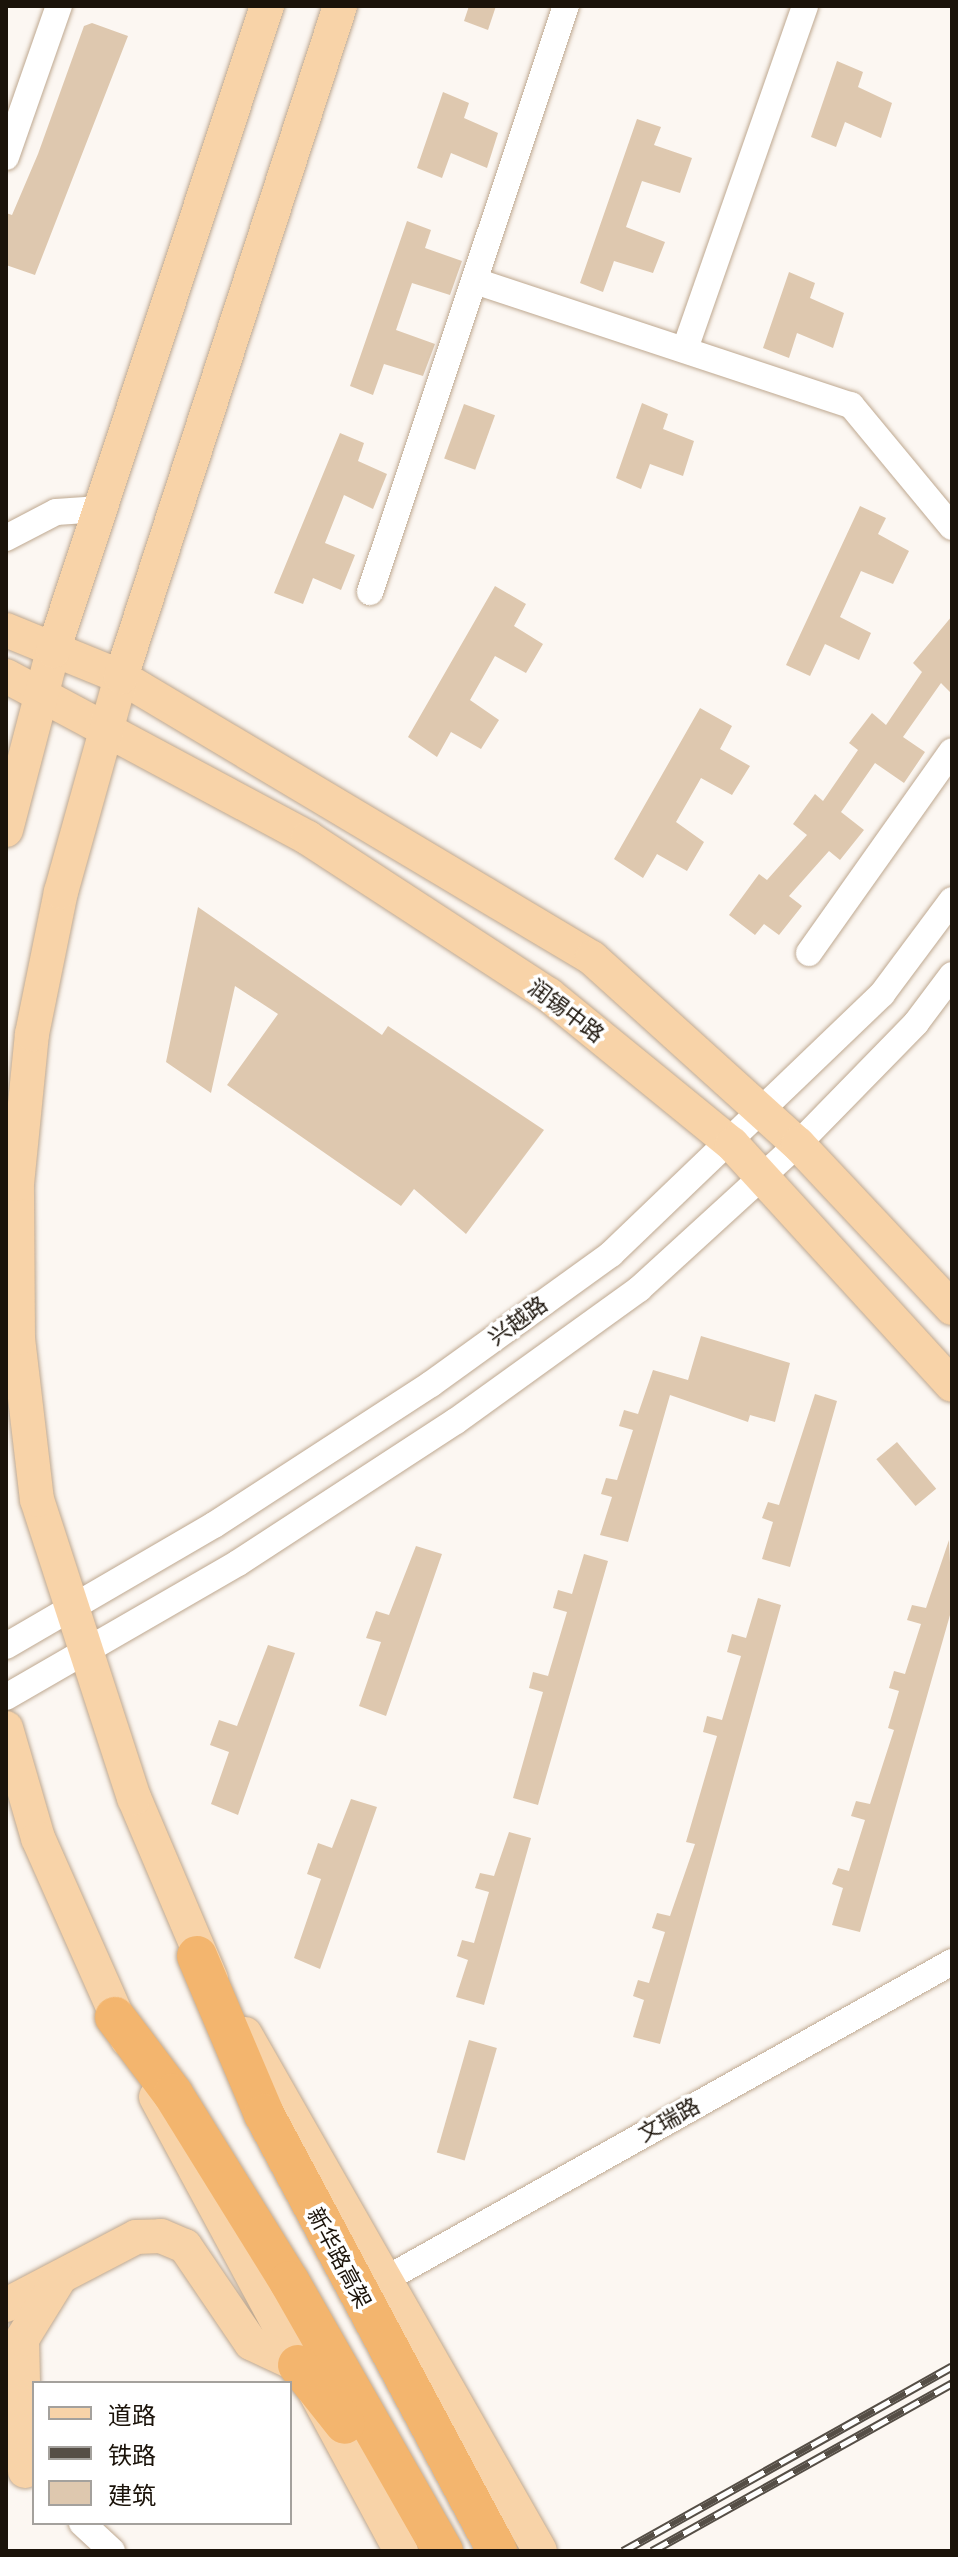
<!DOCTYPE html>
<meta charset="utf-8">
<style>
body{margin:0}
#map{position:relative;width:958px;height:2557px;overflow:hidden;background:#fcf7f2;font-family:"PT Sans Narrow","Noto Sans SC",sans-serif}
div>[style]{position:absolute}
.building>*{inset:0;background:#dec8af;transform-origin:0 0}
.roads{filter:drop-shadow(0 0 2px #bea890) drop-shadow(0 0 2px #bea890)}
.minor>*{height:26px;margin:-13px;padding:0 13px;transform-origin:13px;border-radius:13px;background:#fff}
.major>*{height:34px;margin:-17px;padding:0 17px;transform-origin:17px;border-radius:17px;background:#f8d3a8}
.highway>*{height:40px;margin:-20px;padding:0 20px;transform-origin:20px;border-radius:20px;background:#f3b56e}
.rail>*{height:9px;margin-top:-4.5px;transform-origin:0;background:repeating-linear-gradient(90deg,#fff 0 18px,#554e46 0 36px);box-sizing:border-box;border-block:2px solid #554e46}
span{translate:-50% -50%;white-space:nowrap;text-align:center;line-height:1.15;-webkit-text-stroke:7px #fff;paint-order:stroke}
.street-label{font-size:22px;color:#1b130a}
.frame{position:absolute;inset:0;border:8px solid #1b130a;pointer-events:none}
.legend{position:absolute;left:32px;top:2381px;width:260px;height:144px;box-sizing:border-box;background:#fff;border:2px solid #a4a19d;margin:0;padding:10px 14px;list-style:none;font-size:24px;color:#1b130a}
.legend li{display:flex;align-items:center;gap:16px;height:40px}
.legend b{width:40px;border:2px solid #a4a19d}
</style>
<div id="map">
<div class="building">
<i style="clip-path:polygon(469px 6px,496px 6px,488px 30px,464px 21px)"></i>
<i style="clip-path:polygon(92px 23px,128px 36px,35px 275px,6px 265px,6px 213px,12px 215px,38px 154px,84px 26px)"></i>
<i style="clip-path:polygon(837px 61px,863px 72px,858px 87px,892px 103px,881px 138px,845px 122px,836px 147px,811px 137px)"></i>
<i style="clip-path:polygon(443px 92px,469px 103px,464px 118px,498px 133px,487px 168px,451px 153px,442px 178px,417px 168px)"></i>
<i style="clip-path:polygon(637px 119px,661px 127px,654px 145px,692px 158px,680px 193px,642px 181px,626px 227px,665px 242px,653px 273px,614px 261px,603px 292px,580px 283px)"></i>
<i style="clip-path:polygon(407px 221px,431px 230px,425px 248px,462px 261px,450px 295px,412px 283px,396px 330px,435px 344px,423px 376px,384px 364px,373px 395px,350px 386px)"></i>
<i style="clip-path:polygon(789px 272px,815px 283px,810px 298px,844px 313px,833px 348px,797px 333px,789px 358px,763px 348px)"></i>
<i style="clip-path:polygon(642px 403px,668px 414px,663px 429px,694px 441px,683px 476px,650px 464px,641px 489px,616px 478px)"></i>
<i style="left:464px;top:404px;width:33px;height:58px;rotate:20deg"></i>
<i style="clip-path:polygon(340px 433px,364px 443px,358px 461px,387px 474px,373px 509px,344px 495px,325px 543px,355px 555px,341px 590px,313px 578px,303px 604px,274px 593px)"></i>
<i style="clip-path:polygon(860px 506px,886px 518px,878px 534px,909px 551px,893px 584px,861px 571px,840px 617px,871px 633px,859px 660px,825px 644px,810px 676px,786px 665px)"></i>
<i style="clip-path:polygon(495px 586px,526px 604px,514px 626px,543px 644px,526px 673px,495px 656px,470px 700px,499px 720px,481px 749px,451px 732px,437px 757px,408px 737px)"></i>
<i style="clip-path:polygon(952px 616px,952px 694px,941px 683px,903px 737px,925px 752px,904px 783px,875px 763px,841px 812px,864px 830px,840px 860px,829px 851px,789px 896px,802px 906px,779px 935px,764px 924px,755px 935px,729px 915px,759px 874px,767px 880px,807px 835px,793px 824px,815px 794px,823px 801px,858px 750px,849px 743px,872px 713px,886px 725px,922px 672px,913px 663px)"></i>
<i style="clip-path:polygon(700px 708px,732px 726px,720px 749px,750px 766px,732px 795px,701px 778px,676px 822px,704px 842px,687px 871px,657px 854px,643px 878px,614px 859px)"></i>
<i style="clip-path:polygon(198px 907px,382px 1035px,388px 1026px,544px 1130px,466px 1234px,414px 1189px,401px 1206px,227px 1085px,278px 1014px,235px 986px,211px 1093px,166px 1062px)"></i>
<i style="clip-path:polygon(701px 1336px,790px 1363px,775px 1422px,750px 1415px,748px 1422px,670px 1395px,628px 1542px,600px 1535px,612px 1497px,601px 1494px,606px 1478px,617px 1480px,633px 1430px,619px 1426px,624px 1410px,638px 1414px,653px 1370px,688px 1380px)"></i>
<i style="clip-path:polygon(815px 1394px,837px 1401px,790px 1567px,762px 1559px,773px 1522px,762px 1518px,768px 1502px,779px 1505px)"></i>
<i style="left:897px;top:1442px;width:61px;height:27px;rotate:50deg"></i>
<i style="clip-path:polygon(949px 1540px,952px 1608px,860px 1932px,832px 1925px,843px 1888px,832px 1884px,838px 1868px,849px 1871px,865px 1820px,851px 1816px,856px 1801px,870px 1804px,894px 1730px,888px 1728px,899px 1691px,889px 1688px,894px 1671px,905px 1674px,921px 1624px,907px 1620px,912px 1605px,926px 1608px)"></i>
<i style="clip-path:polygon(416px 1546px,442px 1554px,386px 1716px,359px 1706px,381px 1642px,366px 1638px,376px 1611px,389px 1615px)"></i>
<i style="clip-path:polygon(584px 1554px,608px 1561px,538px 1805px,513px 1798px,543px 1692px,529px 1688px,533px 1672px,548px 1676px,567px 1612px,553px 1608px,558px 1590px,572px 1594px)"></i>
<i style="clip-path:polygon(758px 1598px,781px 1605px,660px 2044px,633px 2037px,644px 2000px,633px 1996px,638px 1980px,649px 1983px,665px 1932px,652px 1928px,657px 1913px,670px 1916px,695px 1844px,686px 1842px,717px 1736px,703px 1732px,707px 1716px,722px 1720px,741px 1656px,727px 1652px,732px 1634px,746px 1638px)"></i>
<i style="clip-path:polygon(268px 1645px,295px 1653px,238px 1815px,211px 1804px,229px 1752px,210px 1745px,219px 1720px,237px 1726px)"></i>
<i style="clip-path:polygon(351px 1799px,377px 1807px,320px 1969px,294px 1958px,321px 1879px,307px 1874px,318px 1843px,332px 1848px)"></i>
<i style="clip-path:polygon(509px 1832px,531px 1838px,484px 2005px,456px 1997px,468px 1960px,457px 1956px,462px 1940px,474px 1943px,489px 1892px,475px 1888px,480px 1873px,494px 1876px)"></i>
<i style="left:469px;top:2040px;width:29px;height:117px;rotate:16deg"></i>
</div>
<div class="roads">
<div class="minor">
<i style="left:6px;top:157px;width:160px;rotate:-70.7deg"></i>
<i style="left:478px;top:282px;width:393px;rotate:18.3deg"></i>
<i style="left:851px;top:405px;width:158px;rotate:50.4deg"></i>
<i style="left:686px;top:346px;width:360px;rotate:-70.7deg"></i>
<i style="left:6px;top:538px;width:56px;rotate:-27.5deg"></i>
<i style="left:56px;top:512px;width:44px;rotate:-3.9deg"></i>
<i style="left:370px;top:592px;width:618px;rotate:-71.51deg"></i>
<i style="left:809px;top:953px;width:247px;rotate:-54.7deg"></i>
<i style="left:6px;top:1646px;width:241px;rotate:-30.2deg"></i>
<i style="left:214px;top:1525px;width:259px;rotate:-33deg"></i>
<i style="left:431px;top:1384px;width:222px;rotate:-35.8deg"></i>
<i style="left:611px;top:1254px;width:376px;rotate:-43.8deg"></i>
<i style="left:882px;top:994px;width:117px;rotate:-53.3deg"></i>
<i style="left:6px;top:1697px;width:268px;rotate:-30deg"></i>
<i style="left:238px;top:1563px;width:260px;rotate:-33.1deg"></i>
<i style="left:456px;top:1421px;width:226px;rotate:-35.8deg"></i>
<i style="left:639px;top:1289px;width:215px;rotate:-42.4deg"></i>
<i style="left:798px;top:1144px;width:169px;rotate:-45.7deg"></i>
<i style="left:916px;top:1023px;width:60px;rotate:-53.1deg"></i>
<i style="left:386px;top:2279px;width:649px;rotate:-29.25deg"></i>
<i style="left:82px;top:2523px;width:41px;rotate:43deg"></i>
</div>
<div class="major">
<i style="left:6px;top:630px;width:124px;rotate:22.2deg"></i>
<i style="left:121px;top:677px;width:548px;rotate:30.82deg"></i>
<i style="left:592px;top:958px;width:278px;rotate:42.1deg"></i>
<i style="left:798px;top:1144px;width:225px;rotate:46.8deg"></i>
<i style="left:6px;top:676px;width:343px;rotate:28.2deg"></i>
<i style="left:308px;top:838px;width:288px;rotate:33.1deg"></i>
<i style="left:549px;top:995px;width:236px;rotate:39.2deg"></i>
<i style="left:732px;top:1144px;width:326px;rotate:47.6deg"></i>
<i style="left:6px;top:830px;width:185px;rotate:-75.3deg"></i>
<i style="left:53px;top:651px;width:680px;rotate:-71.65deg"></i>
<i style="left:6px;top:1728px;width:115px;rotate:73.8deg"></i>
<i style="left:38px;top:1838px;width:220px;rotate:66.1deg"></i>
<i style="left:211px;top:1979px;width:197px;rotate:-113deg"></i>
<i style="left:134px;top:1798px;width:313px;rotate:-108deg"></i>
<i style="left:37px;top:1500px;width:163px;rotate:-96.7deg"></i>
<i style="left:18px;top:1338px;width:154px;rotate:-90.4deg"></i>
<i style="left:17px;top:1184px;width:151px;rotate:-84.3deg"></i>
<i style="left:32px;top:1034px;width:145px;rotate:-78.5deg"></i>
<i style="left:61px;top:892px;width:223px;rotate:-74.4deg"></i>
<i style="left:121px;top:677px;width:706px;rotate:-71.92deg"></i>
<i style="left:245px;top:2034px;width:595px;rotate:60.29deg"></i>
<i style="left:156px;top:2097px;width:516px;rotate:61.65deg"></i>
<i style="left:6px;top:2305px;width:147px;rotate:-27.6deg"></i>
<i style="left:136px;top:2237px;width:25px;rotate:-2deg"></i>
<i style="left:161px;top:2236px;width:26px;rotate:23deg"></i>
<i style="left:185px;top:2246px;width:117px;rotate:55.8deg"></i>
<i style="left:251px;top:2343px;width:52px;rotate:25.1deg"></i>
<i style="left:25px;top:2471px;width:132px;rotate:-91.3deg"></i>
<i style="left:22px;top:2339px;width:70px;rotate:-58.3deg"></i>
</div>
<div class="highway">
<i style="left:197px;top:1956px;width:172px;rotate:67deg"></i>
<i style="left:264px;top:2114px;width:495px;rotate:61.9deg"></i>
<i style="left:115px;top:2017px;width:96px;rotate:53deg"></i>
<i style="left:173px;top:2094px;width:220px;rotate:58.2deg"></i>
<i style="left:289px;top:2281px;width:311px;rotate:60.3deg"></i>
<i style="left:298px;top:2365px;width:75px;rotate:51.5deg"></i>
</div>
</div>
<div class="rail">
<i style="left:623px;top:2551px;width:377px;rotate:-29.3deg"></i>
<i style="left:652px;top:2551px;width:344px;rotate:-29.2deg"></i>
</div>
<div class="street-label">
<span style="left:566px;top:1011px;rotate:37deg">润锡中路</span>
<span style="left:518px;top:1321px;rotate:-36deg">兴越路</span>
<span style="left:669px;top:2120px;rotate:-29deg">文瑞路</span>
<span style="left:339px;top:2258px;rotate:62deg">新华路高架</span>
</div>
<div class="frame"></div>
<ul class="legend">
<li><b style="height:10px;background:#f8d3a8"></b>道路</li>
<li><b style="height:10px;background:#554e46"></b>铁路</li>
<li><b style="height:22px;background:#dec8af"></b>建筑</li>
</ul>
</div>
